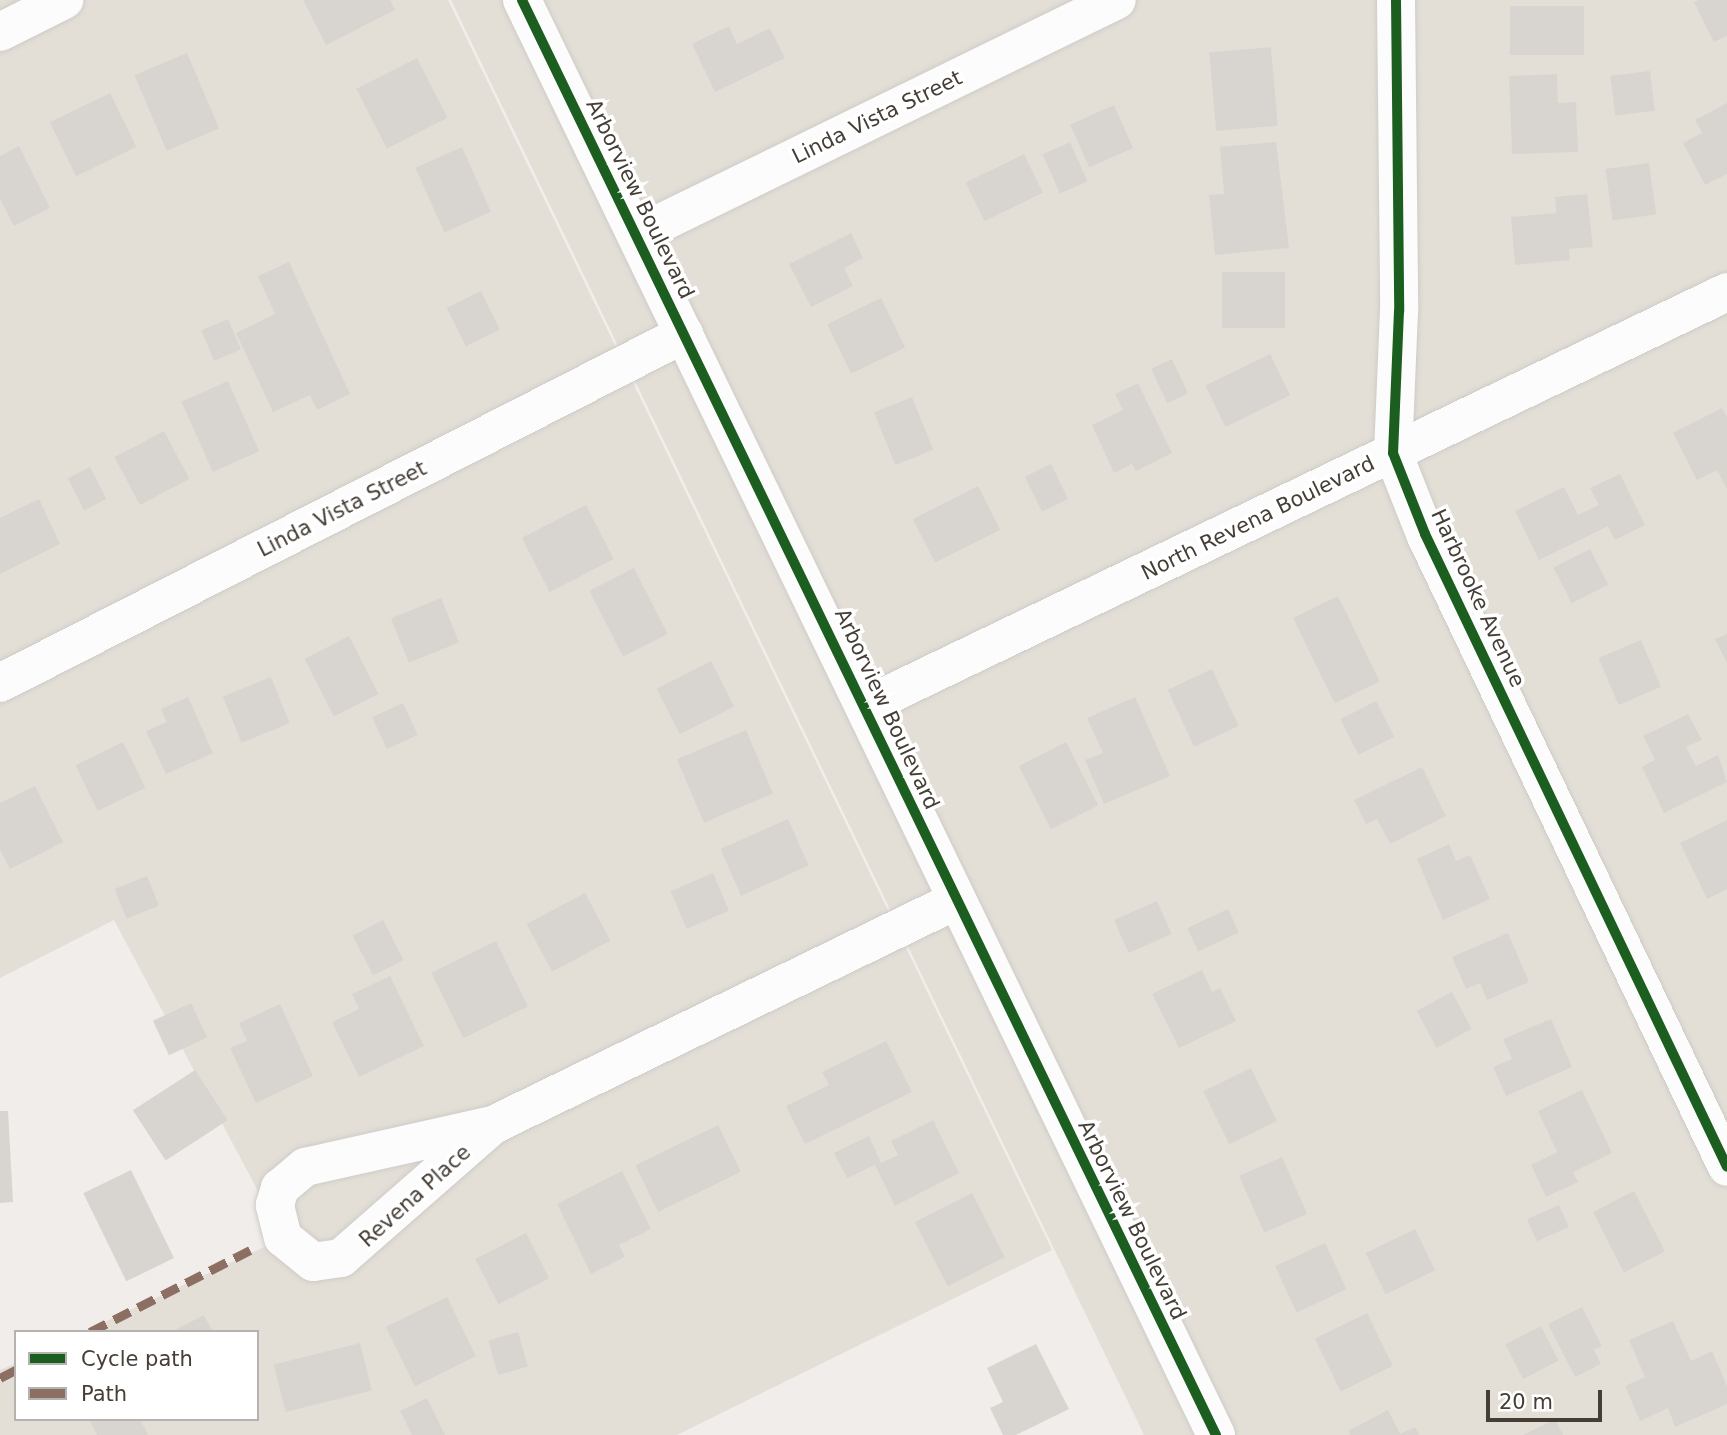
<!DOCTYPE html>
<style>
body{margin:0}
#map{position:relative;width:1727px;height:1435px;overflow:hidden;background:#f0edea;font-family:"DejaVu Sans",sans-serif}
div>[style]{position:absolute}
.residential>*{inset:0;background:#e3dfd7}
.building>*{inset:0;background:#d8d5d1;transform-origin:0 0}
.roads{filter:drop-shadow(0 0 2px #cecbc7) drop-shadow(0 0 2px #cecbc7)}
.minor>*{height:38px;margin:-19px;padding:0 19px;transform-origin:19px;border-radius:19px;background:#fdfcfc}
.quiet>*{height:9px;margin-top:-4.5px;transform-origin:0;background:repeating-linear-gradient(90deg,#8d6e63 0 18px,transparent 0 27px)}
.cycleway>*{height:10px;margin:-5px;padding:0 5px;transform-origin:5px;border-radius:5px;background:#1b5e20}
span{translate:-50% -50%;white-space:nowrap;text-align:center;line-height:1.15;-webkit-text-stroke:7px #fff;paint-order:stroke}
.street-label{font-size:21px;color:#453e36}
.legend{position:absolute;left:14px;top:1330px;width:245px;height:91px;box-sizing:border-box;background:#fff;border:2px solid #b5b2af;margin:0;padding:9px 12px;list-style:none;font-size:21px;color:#453e36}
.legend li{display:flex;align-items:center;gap:14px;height:35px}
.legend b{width:35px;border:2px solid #b5b2af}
.scale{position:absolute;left:1486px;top:1390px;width:116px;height:32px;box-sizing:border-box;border:4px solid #453e36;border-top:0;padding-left:9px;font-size:21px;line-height:24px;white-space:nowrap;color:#453e36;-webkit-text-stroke:5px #fff;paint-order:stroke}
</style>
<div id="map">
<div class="residential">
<i style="clip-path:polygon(0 0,448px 0,1052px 1250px,677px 1435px,0 1435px,0 1370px,16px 1363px,16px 1419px,257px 1419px,257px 1332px,83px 1332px,283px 1238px,114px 920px,0 978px)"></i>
<i style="clip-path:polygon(451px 0,1727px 0,1727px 1435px,1144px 1435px)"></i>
</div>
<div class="building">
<i style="clip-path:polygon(303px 0,390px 0,395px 10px,326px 45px)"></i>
<i style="clip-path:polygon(1699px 0,1727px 0,1727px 36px,1714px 42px,1694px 2px)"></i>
<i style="left:1510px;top:6px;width:74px;height:49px"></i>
<i style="clip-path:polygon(729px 26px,737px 44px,770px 28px,785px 58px,715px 92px,692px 44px)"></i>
<i style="left:1271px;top:47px;width:79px;height:62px;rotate:85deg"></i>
<i style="left:187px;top:53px;width:82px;height:57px;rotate:67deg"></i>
<i style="left:417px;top:58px;width:67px;height:68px;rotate:63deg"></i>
<i style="left:1650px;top:71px;width:40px;height:40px;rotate:83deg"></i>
<i style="clip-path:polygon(1557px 74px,1558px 103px,1576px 102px,1578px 152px,1512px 154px,1509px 76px)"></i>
<i style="left:110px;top:93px;width:60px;height:67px;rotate:64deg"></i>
<i style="clip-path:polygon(1727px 103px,1727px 174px,1705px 185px,1683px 143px,1702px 133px,1695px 120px)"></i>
<i style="left:1114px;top:105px;width:47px;height:48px;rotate:66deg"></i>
<i style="left:1070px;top:142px;width:43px;height:30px;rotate:66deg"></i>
<i style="clip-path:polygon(1276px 142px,1289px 248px,1215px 255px,1209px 195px,1224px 194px,1220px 147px)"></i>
<i style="clip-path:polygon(19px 146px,50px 208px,14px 226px,0 199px,0 156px)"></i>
<i style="left:462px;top:147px;width:71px;height:51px;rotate:66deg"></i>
<i style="left:1024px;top:154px;width:43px;height:65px;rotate:64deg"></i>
<i style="left:1649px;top:163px;width:52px;height:44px;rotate:82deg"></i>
<i style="clip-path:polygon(1587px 194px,1593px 247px,1569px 249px,1570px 260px,1515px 265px,1511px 217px,1556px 213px,1555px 197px)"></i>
<i style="clip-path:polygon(851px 233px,863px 258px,844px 268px,853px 286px,811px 307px,789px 264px)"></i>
<i style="clip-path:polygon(289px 262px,350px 394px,317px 410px,310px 395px,273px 412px,236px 333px,275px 314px,258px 276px)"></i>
<i style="left:1222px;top:272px;width:63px;height:56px"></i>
<i style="left:481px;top:291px;width:43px;height:38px;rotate:64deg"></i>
<i style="left:881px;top:298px;width:55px;height:60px;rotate:64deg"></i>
<i style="left:228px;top:319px;width:33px;height:29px;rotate:67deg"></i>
<i style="left:1270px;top:354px;width:46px;height:72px;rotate:64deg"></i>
<i style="left:1172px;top:359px;width:38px;height:23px;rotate:65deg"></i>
<i style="left:228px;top:381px;width:77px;height:51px;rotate:66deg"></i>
<i style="clip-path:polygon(1138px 383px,1172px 453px,1136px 471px,1132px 464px,1114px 473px,1092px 425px,1123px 410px,1115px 394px)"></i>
<i style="left:912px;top:397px;width:57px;height:41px;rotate:68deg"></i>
<i style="clip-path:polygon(1722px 408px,1727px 417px,1727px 489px,1717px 470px,1697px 480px,1673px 433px)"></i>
<i style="left:164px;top:431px;width:54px;height:56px;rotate:62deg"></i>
<i style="left:1051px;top:464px;width:39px;height:29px;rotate:64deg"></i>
<i style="left:90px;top:467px;width:36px;height:25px;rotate:63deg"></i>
<i style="clip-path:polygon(1620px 474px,1645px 525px,1615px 540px,1608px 526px,1539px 560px,1515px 511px,1564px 487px,1578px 515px,1599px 505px,1590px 488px)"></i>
<i style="left:978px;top:486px;width:49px;height:73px;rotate:63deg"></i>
<i style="clip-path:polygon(39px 499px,60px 544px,0 574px,0 518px)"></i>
<i style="left:586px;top:505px;width:61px;height:72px;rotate:63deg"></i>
<i style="left:1590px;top:549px;width:40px;height:41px;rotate:63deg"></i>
<i style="left:634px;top:568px;width:74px;height:50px;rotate:63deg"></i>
<i style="left:1338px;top:596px;width:95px;height:50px;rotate:64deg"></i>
<i style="left:441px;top:598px;width:48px;height:54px;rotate:68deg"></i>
<i style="clip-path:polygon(1727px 634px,1727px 663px,1715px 639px)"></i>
<i style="left:349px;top:636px;width:65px;height:50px;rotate:63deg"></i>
<i style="left:1641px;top:640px;width:51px;height:46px;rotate:67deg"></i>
<i style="left:711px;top:661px;width:51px;height:61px;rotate:63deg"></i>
<i style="left:1212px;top:669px;width:63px;height:49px;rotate:65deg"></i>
<i style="left:271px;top:677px;width:50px;height:52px;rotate:68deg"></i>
<i style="clip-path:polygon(188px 697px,213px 753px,166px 774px,146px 731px,167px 722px,161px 709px)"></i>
<i style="clip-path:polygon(1135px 697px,1170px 776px,1104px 804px,1085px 760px,1103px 753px,1087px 718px)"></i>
<i style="left:1376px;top:701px;width:40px;height:40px;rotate:63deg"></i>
<i style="left:403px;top:703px;width:35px;height:34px;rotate:65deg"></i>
<i style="clip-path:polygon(1688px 714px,1702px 740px,1686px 747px,1696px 766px,1718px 755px,1727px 782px,1664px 813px,1642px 767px,1655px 760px,1643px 736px)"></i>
<i style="left:746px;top:730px;width:69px;height:75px;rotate:67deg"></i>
<i style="left:123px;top:742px;width:51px;height:53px;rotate:64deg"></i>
<i style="left:1066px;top:742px;width:71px;height:53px;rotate:63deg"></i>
<i style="clip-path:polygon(1422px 767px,1446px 816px,1390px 844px,1377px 819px,1366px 824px,1354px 800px)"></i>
<i style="clip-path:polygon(35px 786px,63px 842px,10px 869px,0 850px,0 803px)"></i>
<i style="left:788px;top:819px;width:51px;height:74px;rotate:66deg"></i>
<i style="clip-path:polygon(1727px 820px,1727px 889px,1707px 899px,1680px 843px)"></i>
<i style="clip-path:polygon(1449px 844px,1456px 861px,1470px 855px,1490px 899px,1443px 920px,1417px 859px)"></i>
<i style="left:713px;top:873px;width:41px;height:46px;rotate:67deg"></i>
<i style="left:147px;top:876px;width:32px;height:35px;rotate:68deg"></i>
<i style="left:585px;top:893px;width:54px;height:66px;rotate:62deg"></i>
<i style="left:1157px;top:901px;width:36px;height:47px;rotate:66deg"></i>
<i style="left:1228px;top:909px;width:26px;height:45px;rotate:65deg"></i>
<i style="left:383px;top:920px;width:45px;height:34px;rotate:63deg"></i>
<i style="clip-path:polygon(1508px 933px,1529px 982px,1487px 1000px,1480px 983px,1466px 989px,1452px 957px)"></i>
<i style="left:496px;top:941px;width:73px;height:72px;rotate:64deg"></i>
<i style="clip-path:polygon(1202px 970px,1212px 992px,1220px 988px,1236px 1021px,1179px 1048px,1152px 994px)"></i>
<i style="clip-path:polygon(390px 976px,424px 1046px,359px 1077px,332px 1022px,359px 1009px,352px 994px)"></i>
<i style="left:1452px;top:992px;width:42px;height:40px;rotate:62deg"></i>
<i style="left:191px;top:1003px;width:38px;height:42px;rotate:65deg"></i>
<i style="clip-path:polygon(280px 1004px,313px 1076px,256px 1103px,230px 1048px,247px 1041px,239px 1023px)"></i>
<i style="clip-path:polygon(1551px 1019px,1572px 1067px,1506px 1096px,1493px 1067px,1512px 1059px,1503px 1039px)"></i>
<i style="clip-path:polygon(886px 1041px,912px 1092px,805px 1144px,786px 1106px,829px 1085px,822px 1072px)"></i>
<i style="left:1251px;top:1068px;width:59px;height:53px;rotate:64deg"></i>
<i style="left:195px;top:1070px;width:60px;height:74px;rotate:57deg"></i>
<i style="clip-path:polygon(1582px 1090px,1612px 1153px,1573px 1172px,1578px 1182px,1546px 1197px,1531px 1165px,1557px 1152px,1538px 1111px)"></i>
<i style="clip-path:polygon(0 1111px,8px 1111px,13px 1202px,0 1203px)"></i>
<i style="clip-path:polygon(933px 1120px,959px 1173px,895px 1206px,875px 1165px,847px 1178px,834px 1153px,869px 1136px,881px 1163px,898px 1155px,891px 1141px)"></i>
<i style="left:718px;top:1125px;width:52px;height:92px;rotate:64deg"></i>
<i style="left:1282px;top:1157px;width:62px;height:47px;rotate:66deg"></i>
<i style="left:131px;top:1170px;width:98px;height:53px;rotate:64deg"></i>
<i style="clip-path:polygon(622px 1171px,651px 1229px,619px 1245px,625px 1257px,591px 1274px,557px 1204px)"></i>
<i style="left:1634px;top:1191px;width:68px;height:46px;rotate:63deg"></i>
<i style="left:972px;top:1193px;width:72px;height:64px;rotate:63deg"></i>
<i style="left:1559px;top:1205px;width:24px;height:35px;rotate:66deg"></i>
<i style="left:1415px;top:1229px;width:46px;height:55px;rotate:64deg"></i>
<i style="left:526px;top:1233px;width:51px;height:57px;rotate:63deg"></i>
<i style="left:1325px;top:1243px;width:51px;height:55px;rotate:65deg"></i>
<i style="left:447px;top:1297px;width:66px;height:68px;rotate:64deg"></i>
<i style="clip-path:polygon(1582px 1307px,1602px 1346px,1594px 1350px,1601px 1364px,1575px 1377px,1548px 1324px)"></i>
<i style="left:1367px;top:1313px;width:59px;height:58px;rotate:64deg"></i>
<i style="clip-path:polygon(204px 1315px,213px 1332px,171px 1332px)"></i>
<i style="clip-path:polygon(1673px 1321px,1691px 1361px,1712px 1351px,1727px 1386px,1727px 1404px,1675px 1427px,1668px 1408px,1640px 1421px,1625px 1386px,1645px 1377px,1629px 1340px)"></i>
<i style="left:1541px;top:1326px;width:39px;height:40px;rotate:63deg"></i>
<i style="left:518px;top:1332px;width:36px;height:31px;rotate:74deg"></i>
<i style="left:360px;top:1343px;width:49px;height:89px;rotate:76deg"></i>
<i style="clip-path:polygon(1036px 1344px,1069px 1409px,1016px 1435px,1003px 1435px,990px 1408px,1003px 1402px,987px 1368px)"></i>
<i style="clip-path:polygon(427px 1398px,445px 1435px,412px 1435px,400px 1411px)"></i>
<i style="clip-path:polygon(1388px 1410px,1400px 1434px,1415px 1427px,1419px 1435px,1350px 1435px,1348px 1431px)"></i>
<i style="clip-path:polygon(89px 1419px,140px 1419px,148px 1435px,97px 1435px)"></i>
<i style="clip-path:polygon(1555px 1419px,1563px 1435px,1523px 1435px)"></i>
</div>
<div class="roads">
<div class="minor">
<i style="left:522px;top:0;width:1594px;rotate:64.19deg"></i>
<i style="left:1396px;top:0;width:311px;rotate:89.4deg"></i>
<i style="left:1399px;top:311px;width:142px;rotate:92.4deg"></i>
<i style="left:1393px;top:453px;width:87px;rotate:68.4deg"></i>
<i style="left:1425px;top:534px;width:701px;rotate:64.49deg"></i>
<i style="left:0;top:32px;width:72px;rotate:-26.6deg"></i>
<i style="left:636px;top:235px;width:535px;rotate:-26.04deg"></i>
<i style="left:0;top:683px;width:768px;rotate:-27.03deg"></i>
<i style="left:865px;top:706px;width:956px;rotate:-25.65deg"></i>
<i style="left:493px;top:1125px;width:202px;rotate:138.8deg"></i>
<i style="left:341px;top:1258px;width:28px;rotate:172deg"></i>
<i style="left:313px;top:1262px;width:38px;rotate:-141deg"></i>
<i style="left:283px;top:1238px;width:34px;rotate:-104deg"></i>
<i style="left:275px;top:1205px;width:18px;rotate:-74deg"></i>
<i style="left:280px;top:1188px;width:33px;rotate:-40deg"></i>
<i style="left:305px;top:1167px;width:193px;rotate:-12.6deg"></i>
<i style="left:493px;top:1125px;width:513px;rotate:-25.87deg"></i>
</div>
</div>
<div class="quiet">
<i style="left:90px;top:1332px;width:180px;rotate:-27.1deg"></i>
<i style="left:0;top:1378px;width:18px;rotate:-27deg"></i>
</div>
<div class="cycleway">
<i style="left:522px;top:0;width:1594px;rotate:64.19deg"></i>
<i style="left:1396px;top:0;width:311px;rotate:89.4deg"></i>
<i style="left:1399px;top:311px;width:142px;rotate:92.4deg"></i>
<i style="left:1393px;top:453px;width:87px;rotate:68.4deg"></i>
<i style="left:1425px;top:534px;width:701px;rotate:64.49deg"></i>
</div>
<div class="street-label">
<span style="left:877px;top:117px;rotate:-26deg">Linda Vista Street</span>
<span style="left:640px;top:199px;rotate:64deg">Arborview Boulevard</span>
<span style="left:342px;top:509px;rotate:-27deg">Linda Vista Street</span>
<span style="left:1258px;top:518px;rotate:-26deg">North Revena Boulevard</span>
<span style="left:1478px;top:598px;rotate:65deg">Harbrooke Avenue</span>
<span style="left:887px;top:709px;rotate:65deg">Arborview Boulevard</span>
<span style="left:415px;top:1196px;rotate:-42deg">Revena Place</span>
<span style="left:1132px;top:1220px;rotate:64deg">Arborview Boulevard</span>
</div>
<ul class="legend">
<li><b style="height:9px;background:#1b5e20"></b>Cycle path</li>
<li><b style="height:9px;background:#8d6e63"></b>Path</li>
</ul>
<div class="scale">20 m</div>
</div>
